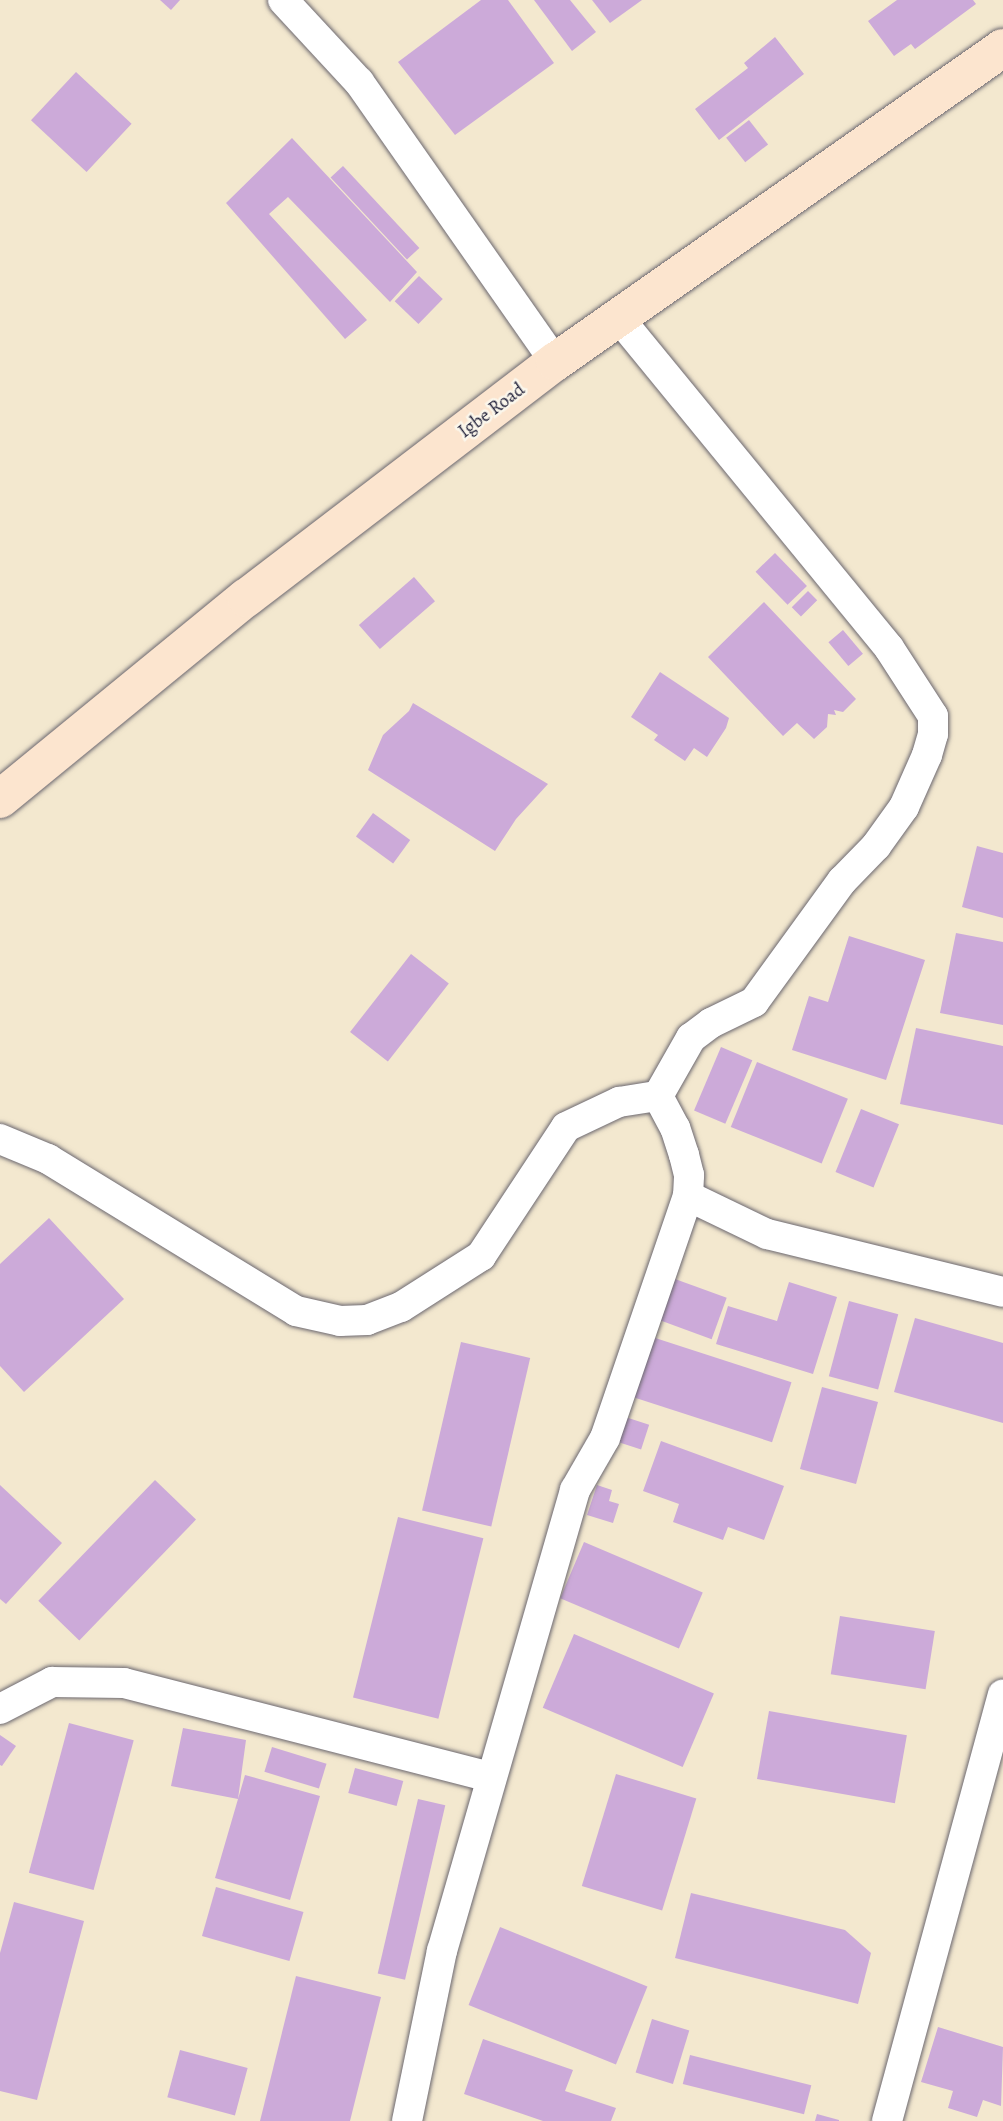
<!DOCTYPE html>
<style>
body{margin:0}
#map{position:relative;width:1003px;height:2121px;overflow:hidden;background:#f3e8cf;font-family:Alegreya,serif}
div>[style]{position:absolute}
.building>*{inset:0;background:#ccaad9;transform-origin:0 0}
.roads{filter:drop-shadow(0 0 2px #6b676f) drop-shadow(0 0 2px #6b676f)}
.street>*{height:30px;margin:-15px;padding:0 15px;transform-origin:15px;border-radius:15px;background:#fff}
.secondary>*{height:38px;margin:-19px;padding:0 19px;transform-origin:19px;border-radius:19px;background:#fce5cf}
span{translate:-50% -50%;white-space:nowrap;text-align:center;line-height:1.15;-webkit-text-stroke:5px #fbf7ec;paint-order:stroke}
.street-label{font-size:19px;color:#22223b}
</style>
<div id="map">
<div class="building">
<i style="clip-path:polygon(160px 0,180px 0,171px 10px)"></i>
<i style="clip-path:polygon(481px 0,508px 0,554px 63px,455px 135px,398px 62px)"></i>
<i style="clip-path:polygon(534px 0,570px 0,596px 32px,572px 51px)"></i>
<i style="clip-path:polygon(592px 0,642px 0,610px 23px)"></i>
<i style="clip-path:polygon(897px 0,973px 0,976px 4px,915px 49px,911px 44px,894px 56px,868px 21px)"></i>
<i style="clip-path:polygon(775px 37px,804px 74px,719px 140px,695px 109px,748px 68px,744px 63px)"></i>
<i style="left:76px;top:72px;width:76px;height:66px;rotate:43deg"></i>
<i style="left:749px;top:120px;width:31px;height:29px;rotate:52deg"></i>
<i style="clip-path:polygon(292px 138px,417px 272px,390px 302px,288px 197px,269px 214px,367px 320px,345px 339px,226px 203px)"></i>
<i style="left:343px;top:166px;width:112px;height:17px;rotate:47deg"></i>
<i style="left:419px;top:276px;width:33px;height:35px;rotate:44deg"></i>
<i style="left:775px;top:553px;width:46px;height:27px;rotate:46deg"></i>
<i style="left:414px;top:577px;width:32px;height:73px;rotate:49deg"></i>
<i style="left:808px;top:591px;width:13px;height:23px;rotate:45deg"></i>
<i style="clip-path:polygon(764px 602px,856px 699px,843px 712px,834px 710px,836px 715px,828px 714px,827px 727px,814px 739px,797px 723px,783px 736px,708px 657px)"></i>
<i style="left:843px;top:630px;width:31px;height:19px;rotate:50deg"></i>
<i style="clip-path:polygon(660px 672px,729px 718px,726px 728px,707px 757px,694px 748px,685px 761px,654px 740px,658px 735px,631px 717px)"></i>
<i style="clip-path:polygon(413px 703px,548px 784px,516px 819px,495px 851px,368px 770px,383px 735px,409px 711px)"></i>
<i style="left:373px;top:813px;width:46px;height:29px;rotate:36deg"></i>
<i style="clip-path:polygon(977px 846px,1003px 853px,1003px 918px,962px 907px)"></i>
<i style="clip-path:polygon(956px 933px,1003px 942px,1003px 1025px,940px 1013px)"></i>
<i style="clip-path:polygon(849px 936px,925px 960px,886px 1080px,792px 1050px,809px 996px,828px 1002px)"></i>
<i style="left:411px;top:954px;width:48px;height:99px;rotate:38deg"></i>
<i style="clip-path:polygon(916px 1028px,1003px 1046px,1003px 1125px,900px 1104px)"></i>
<i style="left:721px;top:1047px;width:34px;height:69px;rotate:23deg"></i>
<i style="left:757px;top:1062px;width:98px;height:70px;rotate:22deg"></i>
<i style="left:861px;top:1109px;width:41px;height:68px;rotate:22deg"></i>
<i style="clip-path:polygon(49px 1218px,124px 1299px,24px 1392px,0 1366px,0 1264px)"></i>
<i style="left:675px;top:1279px;width:55px;height:44px;rotate:20deg"></i>
<i style="clip-path:polygon(789px 1282px,837px 1297px,813px 1374px,716px 1344px,728px 1306px,777px 1321px)"></i>
<i style="left:849px;top:1301px;width:51px;height:78px;rotate:15deg"></i>
<i style="clip-path:polygon(915px 1318px,1003px 1343px,1003px 1423px,894px 1392px)"></i>
<i style="left:646px;top:1335px;width:153px;height:63px;rotate:18deg"></i>
<i style="left:461px;top:1342px;width:71px;height:173px;rotate:13deg"></i>
<i style="left:822px;top:1387px;width:58px;height:85px;rotate:15deg"></i>
<i style="left:613px;top:1413px;width:38px;height:26px;rotate:18deg"></i>
<i style="clip-path:polygon(661px 1441px,784px 1486px,764px 1540px,728px 1527px,723px 1540px,673px 1522px,679px 1504px,643px 1491px)"></i>
<i style="left:155px;top:1480px;width:57px;height:168px;rotate:44deg"></i>
<i style="clip-path:polygon(0 1485px,62px 1543px,6px 1604px,0 1599px)"></i>
<i style="clip-path:polygon(597px 1485px,612px 1490px,609px 1501px,619px 1504px,613px 1523px,587px 1515px)"></i>
<i style="left:398px;top:1517px;width:88px;height:186px;rotate:14deg"></i>
<i style="left:584px;top:1542px;width:129px;height:61px;rotate:23deg"></i>
<i style="left:840px;top:1616px;width:96px;height:59px;rotate:9deg"></i>
<i style="left:574px;top:1634px;width:152px;height:80px;rotate:23deg"></i>
<i style="left:769px;top:1711px;width:140px;height:69px;rotate:10deg"></i>
<i style="left:69px;top:1723px;width:67px;height:155px;rotate:15deg"></i>
<i style="clip-path:polygon(183px 1728px,246px 1740px,238px 1799px,245px 1775px,320px 1796px,290px 1900px,215px 1878px,238px 1799px,171px 1786px)"></i>
<i style="clip-path:polygon(0 1735px,16px 1746px,2px 1766px,0 1765px)"></i>
<i style="left:272px;top:1747px;width:57px;height:26px;rotate:17deg"></i>
<i style="left:355px;top:1768px;width:50px;height:26px;rotate:15deg"></i>
<i style="left:616px;top:1774px;width:84px;height:117px;rotate:17deg"></i>
<i style="left:418px;top:1799px;width:28px;height:179px;rotate:13deg"></i>
<i style="left:216px;top:1887px;width:91px;height:51px;rotate:16deg"></i>
<i style="clip-path:polygon(691px 1893px,845px 1930px,871px 1953px,858px 2004px,675px 1958px)"></i>
<i style="clip-path:polygon(14px 1902px,84px 1921px,37px 2100px,0 2091px,0 1953px)"></i>
<i style="left:500px;top:1927px;width:159px;height:84px;rotate:22deg"></i>
<i style="clip-path:polygon(296px 1976px,381px 1997px,350px 2121px,260px 2121px)"></i>
<i style="left:652px;top:2019px;width:39px;height:56px;rotate:17deg"></i>
<i style="clip-path:polygon(938px 2027px,1003px 2047px,1001px 2106px,983px 2100px,977px 2117px,948px 2108px,953px 2091px,921px 2082px)"></i>
<i style="clip-path:polygon(483px 2039px,573px 2070px,565px 2091px,616px 2108px,611px 2121px,543px 2121px,464px 2094px)"></i>
<i style="left:180px;top:2050px;width:70px;height:49px;rotate:15deg"></i>
<i style="left:690px;top:2055px;width:125px;height:30px;rotate:14deg"></i>
<i style="clip-path:polygon(817px 2114px,839px 2120px,839px 2121px,815px 2121px)"></i>
</div>
<div class="roads">
<div class="street">
<i style="left:283px;top:0;width:112px;rotate:47.2deg"></i>
<i style="left:359px;top:82px;width:342px;rotate:55deg"></i>
<i style="left:0;top:1139px;width:52px;rotate:22.6deg"></i>
<i style="left:48px;top:1159px;width:291px;rotate:31.5deg"></i>
<i style="left:296px;top:1311px;width:45px;rotate:12.8deg"></i>
<i style="left:340px;top:1321px;width:27px;rotate:-2deg"></i>
<i style="left:367px;top:1320px;width:36px;rotate:-21deg"></i>
<i style="left:401px;top:1307px;width:95px;rotate:-32.5deg"></i>
<i style="left:481px;top:1256px;width:154px;rotate:-56.6deg"></i>
<i style="left:566px;top:1127px;width:59px;rotate:-25.3deg"></i>
<i style="left:619px;top:1102px;width:39px;rotate:-9deg"></i>
<i style="left:688px;top:1196px;width:88px;rotate:25.7deg"></i>
<i style="left:767px;top:1234px;width:243px;rotate:13.8deg"></i>
<i style="left:0;top:1709px;width:59px;rotate:-27.4deg"></i>
<i style="left:52px;top:1682px;width:72px;rotate:0.8deg"></i>
<i style="left:124px;top:1683px;width:379px;rotate:14.4deg"></i>
<i style="left:407px;top:2121px;width:174px;rotate:-78.4deg"></i>
<i style="left:442px;top:1951px;width:480px;rotate:-73.9deg"></i>
<i style="left:575px;top:1490px;width:60px;rotate:-60deg"></i>
<i style="left:605px;top:1438px;width:256px;rotate:-71.1deg"></i>
<i style="left:688px;top:1196px;width:21px;rotate:-87deg"></i>
<i style="left:689px;top:1175px;width:21px;rotate:-104deg"></i>
<i style="left:684px;top:1155px;width:28px;rotate:-108deg"></i>
<i style="left:675px;top:1128px;width:36px;rotate:-118deg"></i>
<i style="left:658px;top:1096px;width:67px;rotate:-60.4deg"></i>
<i style="left:691px;top:1038px;width:25px;rotate:-37deg"></i>
<i style="left:711px;top:1023px;width:48px;rotate:-26deg"></i>
<i style="left:754px;top:1002px;width:150px;rotate:-54deg"></i>
<i style="left:842px;top:881px;width:49px;rotate:-45.8deg"></i>
<i style="left:876px;top:846px;width:48px;rotate:-54.3deg"></i>
<i style="left:904px;top:807px;width:57px;rotate:-66.1deg"></i>
<i style="left:927px;top:755px;width:22px;rotate:-74deg"></i>
<i style="left:933px;top:734px;width:18px;rotate:-90deg"></i>
<i style="left:933px;top:716px;width:81px;rotate:-122.9deg"></i>
<i style="left:889px;top:648px;width:428px;rotate:-129.3deg"></i>
<i style="left:887px;top:2121px;width:442px;rotate:-74.8deg"></i>
</div>
<div class="secondary">
<i style="left:0;top:799px;width:318px;rotate:-39.3deg"></i>
<i style="left:246px;top:598px;width:389px;rotate:-37.4deg"></i>
<i style="left:555px;top:362px;width:547px;rotate:-35.03deg"></i>
</div>
</div>
<div class="street-label">
<span style="left:492px;top:411px;rotate:-37deg">Igbe Road</span>
</div>
</div>
